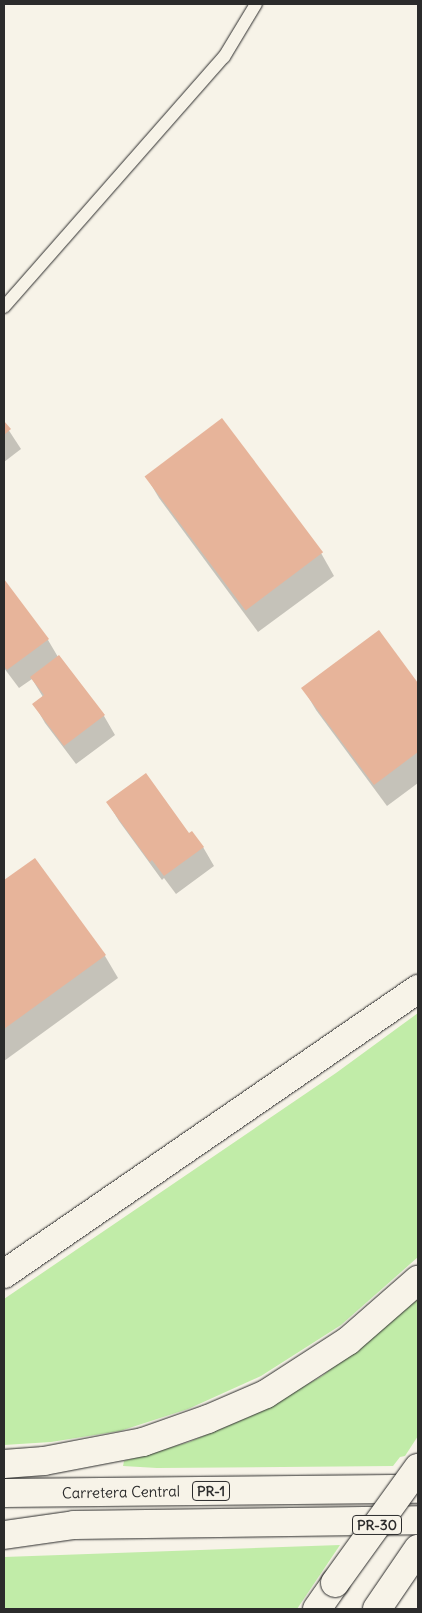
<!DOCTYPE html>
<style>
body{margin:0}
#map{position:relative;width:422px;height:1613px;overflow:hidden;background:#f7f3e8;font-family:Delius,sans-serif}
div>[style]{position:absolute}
.green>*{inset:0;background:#c1eca8}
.shadow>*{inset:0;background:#0003}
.building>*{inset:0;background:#e7b49a;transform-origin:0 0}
.roads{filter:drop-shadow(0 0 1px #2b2b2b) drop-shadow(0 0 1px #2b2b2b)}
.service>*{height:12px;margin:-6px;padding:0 6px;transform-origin:6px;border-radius:6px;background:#f7f3e8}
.primary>*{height:28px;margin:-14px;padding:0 14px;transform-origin:14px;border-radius:14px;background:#f7f3e8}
.motorway>*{height:28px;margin:-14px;padding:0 14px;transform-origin:14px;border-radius:14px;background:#f7f3e8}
.bridges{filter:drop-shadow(0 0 1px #2b2b2b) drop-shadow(0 0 1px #2b2b2b)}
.motorway-bridge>*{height:28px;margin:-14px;padding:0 14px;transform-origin:14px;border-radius:14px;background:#f7f3e8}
span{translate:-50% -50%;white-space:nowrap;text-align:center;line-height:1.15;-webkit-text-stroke:4px #f7f3e8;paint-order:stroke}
.shield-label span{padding:1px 4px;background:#f7f3e8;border:1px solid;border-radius:4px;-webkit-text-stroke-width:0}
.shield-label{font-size:14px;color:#2b2b2b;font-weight:700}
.street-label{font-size:15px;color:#2b2b2b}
.frame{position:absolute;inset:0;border:5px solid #2b2b2b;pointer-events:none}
</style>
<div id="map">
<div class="green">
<i style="clip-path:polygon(418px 1013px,418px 1257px,341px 1325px,261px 1376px,188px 1409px,120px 1431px,51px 1442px,4px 1445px,4px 1299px,336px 1073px)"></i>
<i style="clip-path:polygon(418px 1299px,418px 1436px,405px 1456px,400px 1457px,393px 1466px,157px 1468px,123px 1466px,124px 1461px,189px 1442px,251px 1416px,322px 1376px)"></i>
<i style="clip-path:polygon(340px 1545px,297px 1609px,4px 1609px,4px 1557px)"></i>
</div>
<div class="shadow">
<i style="clip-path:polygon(4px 423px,21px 449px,4px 462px)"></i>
<i style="clip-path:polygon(146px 476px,321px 553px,334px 576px,258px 632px,159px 498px)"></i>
<i style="clip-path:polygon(4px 581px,48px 640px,58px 657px,59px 656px,104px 716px,115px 735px,76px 764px,45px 723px,34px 704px,43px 697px,32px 679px,19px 688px,4px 668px)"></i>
<i style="clip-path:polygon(379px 632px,418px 685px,418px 783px,387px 806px,316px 710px,303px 688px)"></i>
<i style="clip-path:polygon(108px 803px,189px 834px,203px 847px,214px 866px,176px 894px,164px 878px,162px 880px,119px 821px)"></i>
<i style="clip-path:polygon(35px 859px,105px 956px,118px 978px,4px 1061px,4px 882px)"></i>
</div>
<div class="building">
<i style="left:222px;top:418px;width:168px;height:97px;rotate:53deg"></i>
<i style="clip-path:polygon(4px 421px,11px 429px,4px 435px)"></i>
<i style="clip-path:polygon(4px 579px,49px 639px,7px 670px,4px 666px)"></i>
<i style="clip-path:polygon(379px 630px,418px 683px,418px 752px,374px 785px,301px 688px)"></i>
<i style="clip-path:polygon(59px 655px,105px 715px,64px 746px,32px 704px,44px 695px,30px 677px)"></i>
<i style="clip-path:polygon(146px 773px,189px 833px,192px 831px,204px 847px,164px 876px,152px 860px,150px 862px,106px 802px)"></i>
<i style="clip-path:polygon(35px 858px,106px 955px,4px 1029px,4px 880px)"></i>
</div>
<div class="roads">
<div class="service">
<i style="left:4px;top:307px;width:333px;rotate:-48.7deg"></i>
<i style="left:224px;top:57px;width:62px;rotate:-58.9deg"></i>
</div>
<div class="primary">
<i style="left:4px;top:1493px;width:414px;rotate:-0.6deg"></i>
<i style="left:74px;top:1525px;width:344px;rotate:-0.8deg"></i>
</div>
<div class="motorway">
<i style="left:4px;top:1274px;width:503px;rotate:-34.54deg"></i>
<i style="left:4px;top:1464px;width:40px;rotate:-4.3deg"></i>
<i style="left:44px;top:1461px;width:101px;rotate:-10.9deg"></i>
<i style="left:143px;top:1442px;width:69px;rotate:-19.5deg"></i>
<i style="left:208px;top:1419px;width:63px;rotate:-23.3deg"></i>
<i style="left:266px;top:1394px;width:98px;rotate:-32.9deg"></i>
<i style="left:348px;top:1341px;width:93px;rotate:-41.1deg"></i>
<i style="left:4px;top:1535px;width:71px;rotate:-8.1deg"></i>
<i style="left:317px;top:1609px;width:32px;rotate:-55deg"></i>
<i style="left:377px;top:1609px;width:73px;rotate:-55.7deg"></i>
</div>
</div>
<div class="bridges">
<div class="motorway-bridge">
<i style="left:335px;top:1583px;width:142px;rotate:-54.2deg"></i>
</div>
</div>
<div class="shield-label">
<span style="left:211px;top:1491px">PR-1</span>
<span style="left:377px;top:1525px">PR-30</span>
</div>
<div class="street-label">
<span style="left:121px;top:1492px;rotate:-1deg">Carretera Central</span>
</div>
<div class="frame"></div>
</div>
